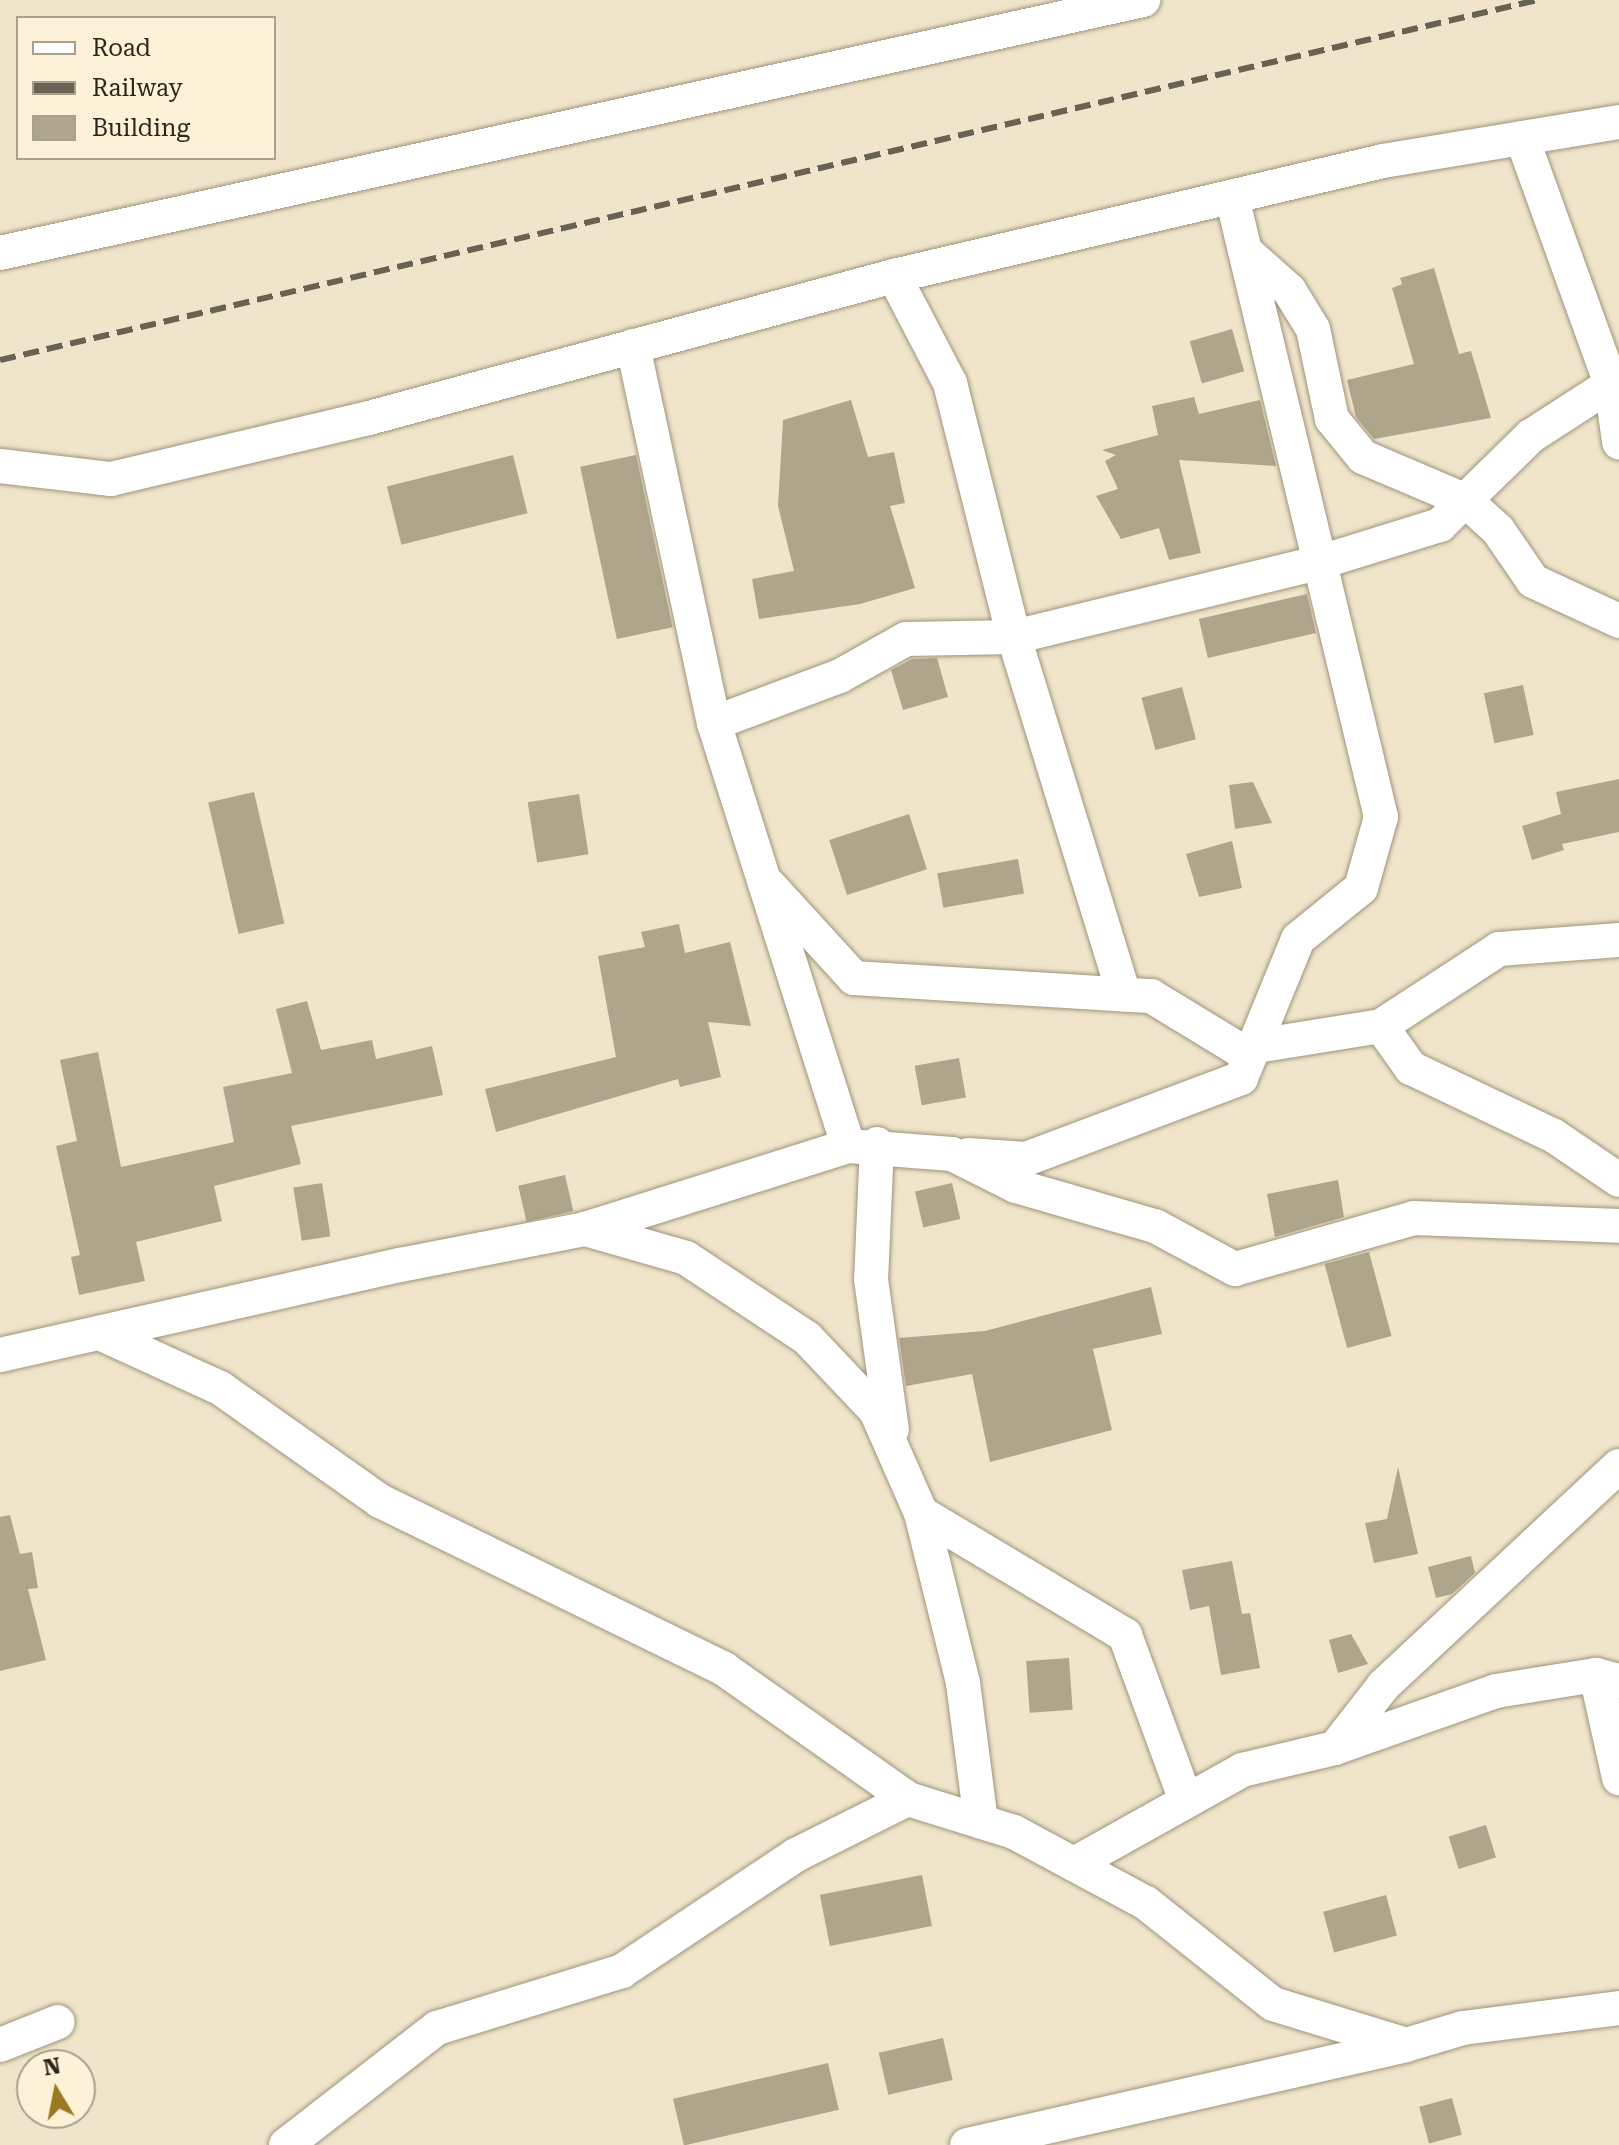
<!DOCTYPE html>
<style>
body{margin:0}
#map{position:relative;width:1619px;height:2145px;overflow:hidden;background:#f0e5ca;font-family:"Roboto Serif",serif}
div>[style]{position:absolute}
.building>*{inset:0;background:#afa58b;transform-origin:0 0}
.roads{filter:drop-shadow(0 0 2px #9e947b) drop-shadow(0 0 2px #9e947b)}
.minor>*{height:34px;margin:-17px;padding:0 17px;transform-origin:17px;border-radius:17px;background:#fff}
.rail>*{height:6px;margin-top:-3px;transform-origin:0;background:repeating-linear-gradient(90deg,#696253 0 16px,transparent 0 24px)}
span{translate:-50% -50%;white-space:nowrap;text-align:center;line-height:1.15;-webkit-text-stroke:6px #fdf2d7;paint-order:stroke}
.legend{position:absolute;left:16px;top:16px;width:260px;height:144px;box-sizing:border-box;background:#fdf2d7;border:2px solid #a9a18d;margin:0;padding:10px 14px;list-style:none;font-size:24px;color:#2c271d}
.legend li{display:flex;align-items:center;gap:16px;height:40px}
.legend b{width:40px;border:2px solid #a9a18d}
.north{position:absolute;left:16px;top:2049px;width:80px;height:80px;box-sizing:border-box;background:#fdf2d7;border:2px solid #a9a18d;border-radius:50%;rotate:350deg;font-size:22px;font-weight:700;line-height:32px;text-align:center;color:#2c271d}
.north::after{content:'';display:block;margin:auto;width:28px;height:36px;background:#997a23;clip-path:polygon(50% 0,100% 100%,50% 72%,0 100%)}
</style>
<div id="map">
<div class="building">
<i style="clip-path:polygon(1434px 268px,1459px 354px,1471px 351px,1491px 418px,1374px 439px,1356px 417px,1347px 380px,1414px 364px,1392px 288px,1402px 284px,1400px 278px)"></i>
<i style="left:1232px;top:329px;width:44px;height:44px;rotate:74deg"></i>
<i style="clip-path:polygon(1194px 397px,1199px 414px,1260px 400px,1276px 466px,1179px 460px,1201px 553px,1169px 560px,1159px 528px,1121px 539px,1096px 496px,1118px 489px,1105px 461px,1116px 455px,1102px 450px,1158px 435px,1152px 406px)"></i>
<i style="clip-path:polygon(851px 400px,868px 457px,894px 452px,905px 503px,890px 506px,915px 588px,860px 604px,759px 619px,752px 579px,794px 571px,778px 506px,783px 420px)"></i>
<i style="left:513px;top:455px;width:60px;height:130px;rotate:76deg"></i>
<i style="left:636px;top:455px;width:176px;height:57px;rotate:78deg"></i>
<i style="left:1307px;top:594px;width:40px;height:111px;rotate:77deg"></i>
<i style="clip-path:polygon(937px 658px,948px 697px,903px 710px,891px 670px,912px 659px)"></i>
<i style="left:1523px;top:685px;width:51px;height:40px;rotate:78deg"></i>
<i style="left:1182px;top:687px;width:54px;height:42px;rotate:75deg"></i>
<i style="clip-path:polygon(1619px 779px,1619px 832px,1562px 844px,1564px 850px,1532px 860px,1522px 826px,1561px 814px,1556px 792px)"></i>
<i style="clip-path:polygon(1253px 782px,1272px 823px,1235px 829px,1229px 785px)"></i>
<i style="left:254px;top:792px;width:135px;height:47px;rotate:77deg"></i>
<i style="left:579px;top:794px;width:61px;height:52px;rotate:81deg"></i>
<i style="left:909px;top:814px;width:58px;height:84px;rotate:72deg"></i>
<i style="clip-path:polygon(1232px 841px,1242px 888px,1199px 897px,1186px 854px)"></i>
<i style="left:1018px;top:859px;width:35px;height:82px;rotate:80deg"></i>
<i style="clip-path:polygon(679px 924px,685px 953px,730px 942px,751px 1026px,708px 1022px,721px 1077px,680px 1087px,678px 1079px,496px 1132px,485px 1089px,616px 1057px,598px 956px,645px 947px,641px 932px)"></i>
<i style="clip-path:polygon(307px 1001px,321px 1050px,372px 1040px,376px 1059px,432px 1046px,443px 1095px,291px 1126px,301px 1164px,214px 1186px,222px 1221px,136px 1242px,145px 1281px,79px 1295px,71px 1257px,80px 1255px,56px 1146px,77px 1141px,60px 1060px,98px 1052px,121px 1167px,234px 1142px,223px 1087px,292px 1073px,276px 1009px)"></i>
<i style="left:959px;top:1058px;width:40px;height:45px;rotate:80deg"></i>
<i style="left:565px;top:1175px;width:37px;height:48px;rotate:77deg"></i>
<i style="clip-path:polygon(1338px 1180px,1344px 1217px,1275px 1237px,1267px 1194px)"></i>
<i style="left:322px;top:1183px;width:54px;height:29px;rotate:81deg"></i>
<i style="left:952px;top:1183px;width:37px;height:38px;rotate:77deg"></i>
<i style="left:1369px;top:1252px;width:87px;height:46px;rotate:75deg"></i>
<i style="clip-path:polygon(1151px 1287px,1162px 1334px,1093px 1349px,1112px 1430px,990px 1462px,972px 1374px,906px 1386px,899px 1338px,985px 1331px)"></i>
<i style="clip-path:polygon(1398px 1467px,1418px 1554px,1374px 1563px,1365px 1523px,1387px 1519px)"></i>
<i style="clip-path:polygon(10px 1515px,20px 1554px,32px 1552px,38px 1588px,28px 1589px,46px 1660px,0 1671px,0 1517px)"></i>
<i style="clip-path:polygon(1471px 1556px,1475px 1573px,1452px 1594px,1436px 1598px,1428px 1567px)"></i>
<i style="clip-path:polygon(1232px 1561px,1242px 1614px,1250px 1613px,1260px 1668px,1221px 1675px,1209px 1606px,1190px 1610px,1182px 1570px)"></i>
<i style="clip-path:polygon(1351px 1634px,1368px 1664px,1338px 1673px,1329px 1640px)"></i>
<i style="left:1069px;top:1658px;width:52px;height:43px;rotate:86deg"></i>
<i style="left:1486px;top:1825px;width:34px;height:39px;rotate:73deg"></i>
<i style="left:922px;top:1875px;width:52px;height:104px;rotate:79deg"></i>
<i style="left:1386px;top:1895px;width:42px;height:65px;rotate:75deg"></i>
<i style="left:943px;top:2038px;width:43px;height:66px;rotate:77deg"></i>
<i style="left:828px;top:2063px;width:48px;height:159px;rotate:77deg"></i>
<i style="left:1452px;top:2098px;width:38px;height:34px;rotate:75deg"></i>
</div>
<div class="roads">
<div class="minor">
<i style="left:1522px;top:138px;width:262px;rotate:70.1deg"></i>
<i style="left:1611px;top:384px;width:59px;rotate:82.1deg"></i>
<i style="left:1245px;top:251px;width:59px;rotate:41.6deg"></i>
<i style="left:1289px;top:290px;width:46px;rotate:58.4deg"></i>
<i style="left:1313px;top:329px;width:92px;rotate:78.1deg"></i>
<i style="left:1332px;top:419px;width:49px;rotate:50.8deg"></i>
<i style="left:1363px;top:457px;width:112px;rotate:23.1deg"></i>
<i style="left:1466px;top:501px;width:43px;rotate:42.2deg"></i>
<i style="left:1498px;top:530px;width:62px;rotate:55.5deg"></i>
<i style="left:1533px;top:581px;width:95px;rotate:24.9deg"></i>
<i style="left:0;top:253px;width:1171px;rotate:-12.48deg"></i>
<i style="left:894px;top:276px;width:121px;rotate:62.4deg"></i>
<i style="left:950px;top:383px;width:262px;rotate:75.9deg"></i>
<i style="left:1014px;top:637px;width:374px;rotate:72.9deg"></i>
<i style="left:633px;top:346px;width:386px;rotate:77.9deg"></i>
<i style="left:714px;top:723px;width:444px;rotate:72.4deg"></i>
<i style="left:0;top:466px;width:112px;rotate:6.7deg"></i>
<i style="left:111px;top:479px;width:265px;rotate:-13.3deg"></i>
<i style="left:369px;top:418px;width:544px;rotate:-15.14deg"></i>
<i style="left:894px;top:276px;width:502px;rotate:-13.23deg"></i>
<i style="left:1383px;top:161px;width:239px;rotate:-9.4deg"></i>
<i style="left:714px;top:723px;width:134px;rotate:-20.5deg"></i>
<i style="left:840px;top:676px;width:76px;rotate:-29.3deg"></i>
<i style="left:906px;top:639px;width:108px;rotate:-1.1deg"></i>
<i style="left:1014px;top:637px;width:316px;rotate:-13.7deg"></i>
<i style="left:1321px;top:562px;width:125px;rotate:-17.3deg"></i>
<i style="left:1440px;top:525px;width:127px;rotate:-44.4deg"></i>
<i style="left:1531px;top:436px;width:105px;rotate:-32.9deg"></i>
<i style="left:769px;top:885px;width:126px;rotate:47.6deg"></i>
<i style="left:854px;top:978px;width:298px;rotate:3.5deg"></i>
<i style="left:1151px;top:996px;width:102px;rotate:31.3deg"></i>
<i style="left:1238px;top:1049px;width:145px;rotate:-9.1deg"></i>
<i style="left:1381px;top:1026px;width:52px;rotate:54.5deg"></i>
<i style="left:1411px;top:1068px;width:158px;rotate:25.4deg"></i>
<i style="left:1554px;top:1136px;width:78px;rotate:34.1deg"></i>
<i style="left:1381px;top:1026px;width:141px;rotate:-33.1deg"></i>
<i style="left:1499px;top:949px;width:120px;rotate:-4.3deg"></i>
<i style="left:877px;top:1144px;width:135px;rotate:92.5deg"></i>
<i style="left:871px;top:1279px;width:152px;rotate:82.1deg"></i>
<i style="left:968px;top:1155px;width:58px;rotate:3.9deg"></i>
<i style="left:1026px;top:1159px;width:230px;rotate:-20.6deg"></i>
<i style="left:1241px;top:1078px;width:150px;rotate:-67.7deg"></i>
<i style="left:1298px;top:939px;width:81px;rotate:-39deg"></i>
<i style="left:1361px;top:888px;width:74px;rotate:-74.3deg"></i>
<i style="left:1381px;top:817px;width:638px;rotate:-103.51deg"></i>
<i style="left:585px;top:1229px;width:105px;rotate:16deg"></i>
<i style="left:686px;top:1258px;width:145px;rotate:33.5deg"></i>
<i style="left:807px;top:1338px;width:100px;rotate:46.6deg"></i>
<i style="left:876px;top:1411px;width:111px;rotate:66.2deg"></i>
<i style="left:921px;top:1513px;width:238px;rotate:30.9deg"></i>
<i style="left:1125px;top:1635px;width:174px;rotate:69.8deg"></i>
<i style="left:102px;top:1334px;width:130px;rotate:24.6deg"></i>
<i style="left:220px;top:1388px;width:196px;rotate:35.2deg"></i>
<i style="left:380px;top:1501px;width:383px;rotate:26deg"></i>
<i style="left:724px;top:1669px;width:225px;rotate:35.2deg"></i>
<i style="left:908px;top:1799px;width:111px;rotate:17.3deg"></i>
<i style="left:1014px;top:1832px;width:150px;rotate:28.3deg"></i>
<i style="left:1146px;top:1903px;width:162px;rotate:38.5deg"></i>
<i style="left:1273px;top:2004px;width:139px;rotate:17.1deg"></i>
<i style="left:1406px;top:2045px;width:59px;rotate:-16.6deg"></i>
<i style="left:1463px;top:2028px;width:157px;rotate:-7.3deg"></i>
<i style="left:0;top:1355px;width:410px;rotate:-12.7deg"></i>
<i style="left:400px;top:1265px;width:188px;rotate:-11deg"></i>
<i style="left:585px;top:1229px;width:276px;rotate:-17.5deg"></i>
<i style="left:848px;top:1146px;width:104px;rotate:4.4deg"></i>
<i style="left:952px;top:1154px;width:72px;rotate:26.6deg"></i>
<i style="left:1016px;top:1186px;width:145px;rotate:16.1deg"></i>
<i style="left:1155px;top:1226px;width:91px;rotate:28.3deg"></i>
<i style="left:1235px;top:1269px;width:186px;rotate:-15.9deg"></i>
<i style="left:1414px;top:1218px;width:205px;rotate:2.2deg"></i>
<i style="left:921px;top:1513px;width:175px;rotate:76.1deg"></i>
<i style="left:963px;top:1683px;width:140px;rotate:82.6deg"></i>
<i style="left:1596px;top:1675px;width:106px;rotate:77.4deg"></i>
<i style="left:1335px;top:1748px;width:171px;rotate:-19.5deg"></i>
<i style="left:1496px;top:1691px;width:101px;rotate:-9.1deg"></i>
<i style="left:1596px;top:1675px;width:24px;rotate:15deg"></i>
<i style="left:1074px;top:1864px;width:193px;rotate:-29.2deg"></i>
<i style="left:1242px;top:1770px;width:96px;rotate:-13.3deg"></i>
<i style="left:1335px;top:1748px;width:80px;rotate:-52.1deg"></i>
<i style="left:1384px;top:1685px;width:321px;rotate:-43deg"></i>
<i style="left:0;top:2045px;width:62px;rotate:-21.6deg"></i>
<i style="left:286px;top:2145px;width:191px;rotate:-37.8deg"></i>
<i style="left:437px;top:2028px;width:194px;rotate:-17.1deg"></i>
<i style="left:622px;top:1971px;width:209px;rotate:-33.7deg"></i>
<i style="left:796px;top:1855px;width:125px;rotate:-26.6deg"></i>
<i style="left:967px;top:2145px;width:448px;rotate:-12.8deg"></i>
</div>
</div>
<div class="rail">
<i style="left:0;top:360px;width:1579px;rotate:-13.18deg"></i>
</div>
<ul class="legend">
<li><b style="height:10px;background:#fff"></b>Road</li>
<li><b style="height:10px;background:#696253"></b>Railway</li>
<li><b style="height:22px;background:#afa58b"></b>Building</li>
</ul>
<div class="north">N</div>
</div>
